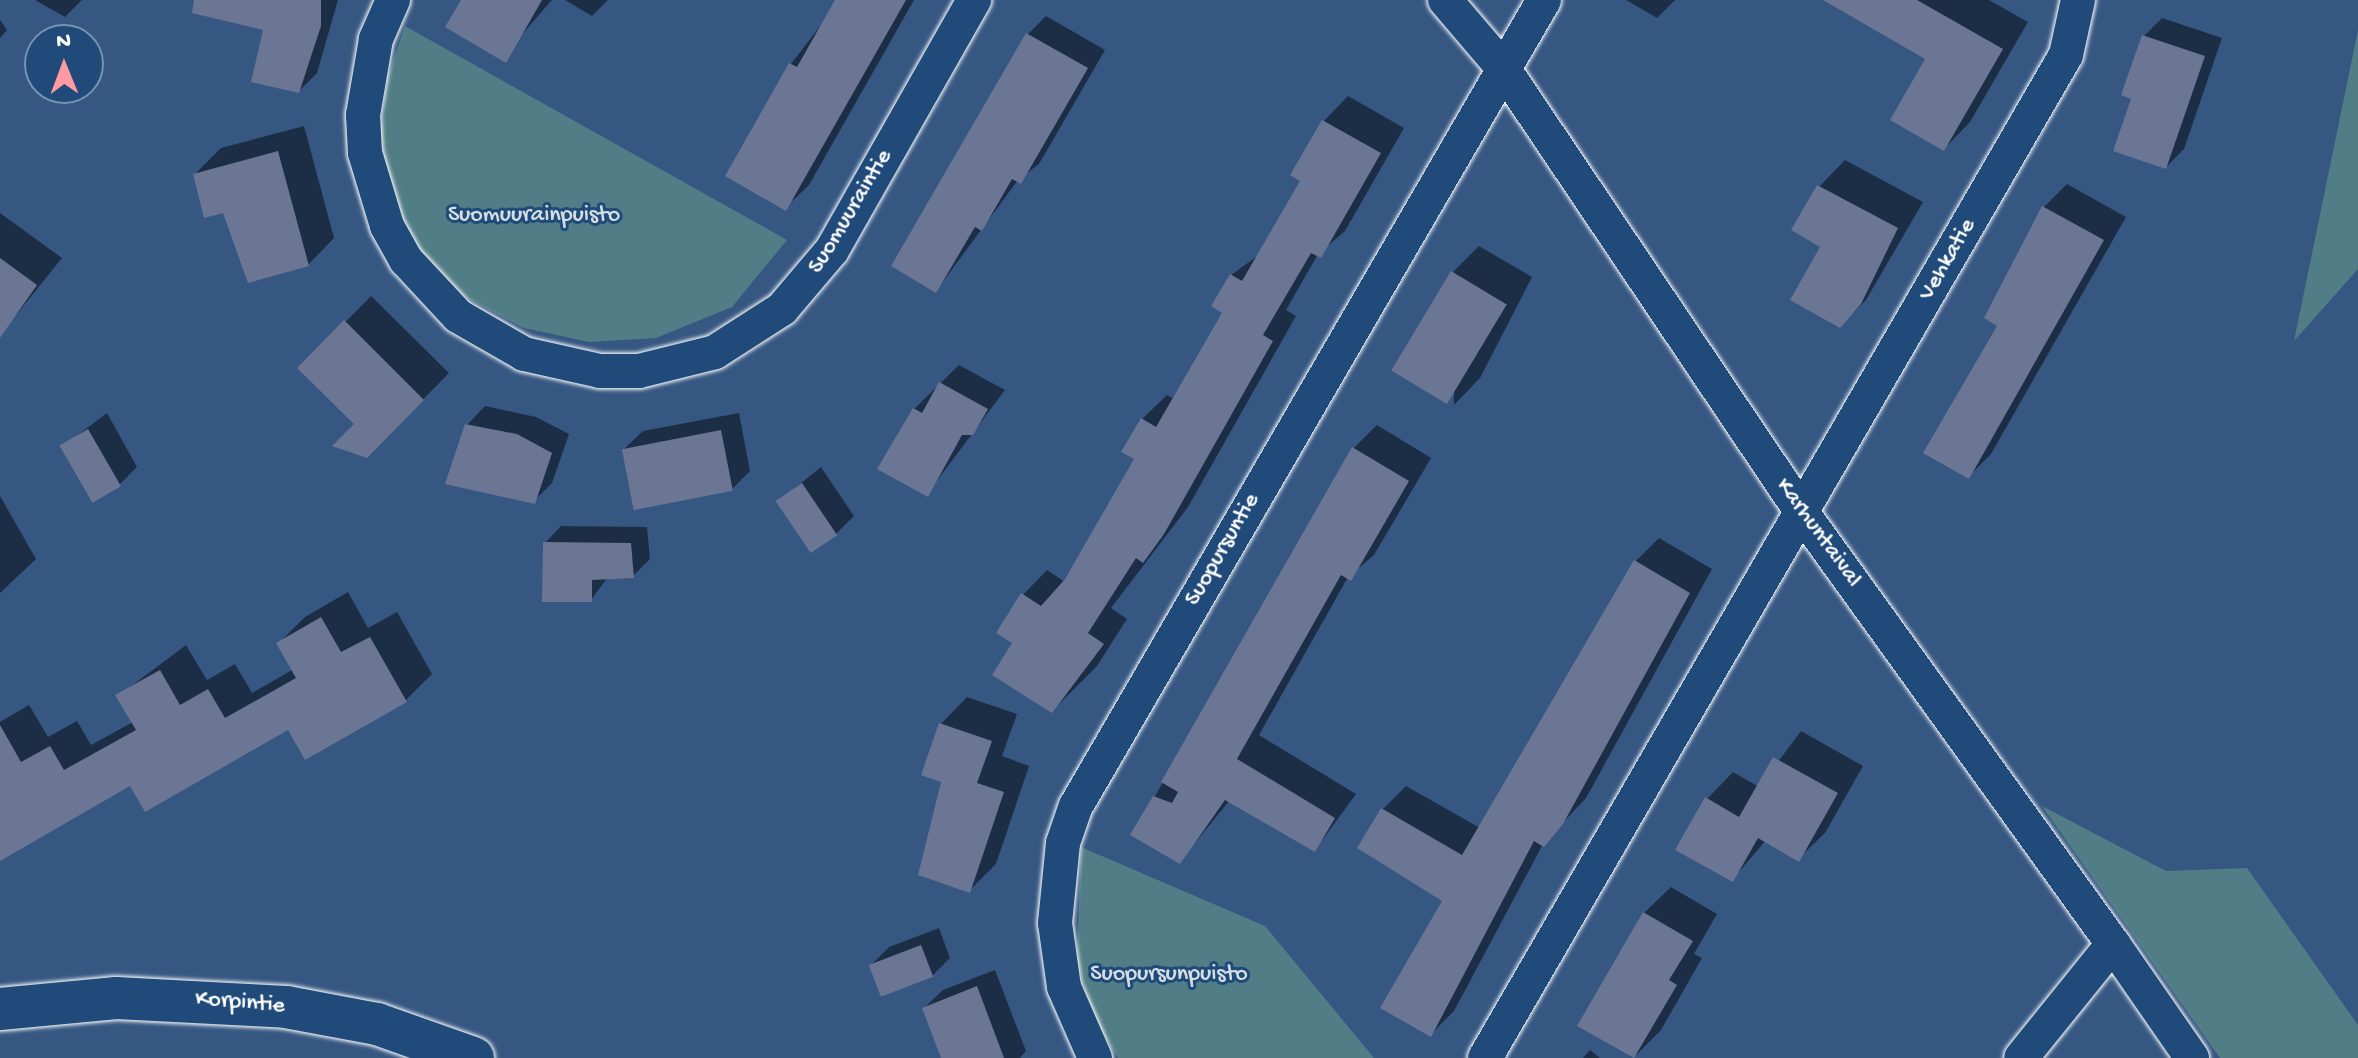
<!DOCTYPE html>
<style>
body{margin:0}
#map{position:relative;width:2358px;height:1058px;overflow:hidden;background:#365782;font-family:"Gochi Hand",sans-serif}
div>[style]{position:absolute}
.green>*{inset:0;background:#517d86}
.shadow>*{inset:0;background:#0007}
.building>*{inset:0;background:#6b7695;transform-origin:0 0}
.roads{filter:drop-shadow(0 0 2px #fff) drop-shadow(0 0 2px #fff)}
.minor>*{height:34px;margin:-17px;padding:0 17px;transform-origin:17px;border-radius:17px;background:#1f4a7a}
.tertiary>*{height:42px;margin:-21px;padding:0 21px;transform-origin:21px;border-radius:21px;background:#1f4a7a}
span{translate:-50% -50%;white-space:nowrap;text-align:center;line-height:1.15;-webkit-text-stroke:6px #1f4a7a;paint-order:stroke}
.street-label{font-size:24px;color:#fff}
.park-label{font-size:24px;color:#d4dee1}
.north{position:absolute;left:24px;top:24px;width:80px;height:80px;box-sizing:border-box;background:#1f4a7a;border:2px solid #7992af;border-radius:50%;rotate:359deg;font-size:22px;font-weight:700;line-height:32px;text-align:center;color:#fff}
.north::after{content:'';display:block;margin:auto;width:28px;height:36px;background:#ff9aa2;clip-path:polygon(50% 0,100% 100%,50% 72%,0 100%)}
</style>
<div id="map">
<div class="green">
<i style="clip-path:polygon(405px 26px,787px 240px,732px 307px,656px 338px,589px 342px,524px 328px,463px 296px,417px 255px,391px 196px,380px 132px,387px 79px)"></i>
<i style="clip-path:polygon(2358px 30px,2358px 269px,2294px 341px)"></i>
<i style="clip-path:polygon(2042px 806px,2166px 871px,2247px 868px,2358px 1025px,2358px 1058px,2220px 1058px)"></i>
<i style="clip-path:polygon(1081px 847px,1265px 926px,1374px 1058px,1118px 1058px,1092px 1014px,1077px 961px)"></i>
</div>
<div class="shadow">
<i style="clip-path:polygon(35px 0,82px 0,65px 17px)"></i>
<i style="clip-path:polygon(264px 0,338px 0,317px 73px,299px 91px,265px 28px)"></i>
<i style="clip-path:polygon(463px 0,552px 0,518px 39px)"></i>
<i style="clip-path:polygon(565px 0,608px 0,592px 16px)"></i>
<i style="clip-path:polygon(840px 0,914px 0,809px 185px,785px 208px,791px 64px)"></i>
<i style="clip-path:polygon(1626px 0,1675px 0,1657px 18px)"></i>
<i style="clip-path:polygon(1898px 0,1989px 0,2028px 22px,1970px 122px,1944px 149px,1928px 58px)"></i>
<i style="clip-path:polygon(1046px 16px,1105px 50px,1039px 164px,1018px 180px,936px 291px,894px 266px,1028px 34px)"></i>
<i style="clip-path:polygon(2162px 18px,2222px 38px,2184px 149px,2166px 167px,2134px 97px,2144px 36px)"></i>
<i style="clip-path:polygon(0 20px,7px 30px,0 38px)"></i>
<i style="clip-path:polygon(1348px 96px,1404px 128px,1345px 231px,1318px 254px,1286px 310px,1296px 316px,1188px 507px,1111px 608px,1127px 619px,1097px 666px,1052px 711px,1015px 643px,1023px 595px,1047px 570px,1065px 582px,1137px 458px,1142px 419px,1167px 395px,1174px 399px,1225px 312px,1231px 275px,1260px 254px,1303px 180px,1293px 174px,1324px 121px)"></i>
<i style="clip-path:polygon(304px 126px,334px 238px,308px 265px,224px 211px,195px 174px,221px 148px)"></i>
<i style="clip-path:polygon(1845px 160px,1923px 202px,1866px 300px,1840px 326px,1819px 187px)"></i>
<i style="clip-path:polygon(2067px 184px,2126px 217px,1991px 454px,1968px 477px,2000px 325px,2044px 207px)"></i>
<i style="clip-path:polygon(0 213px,62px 258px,0 335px)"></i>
<i style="clip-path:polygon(1479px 246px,1532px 277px,1480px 378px,1454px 405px,1453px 272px)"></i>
<i style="clip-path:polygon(371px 296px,449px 373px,367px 456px,356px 424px,300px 368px)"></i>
<i style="clip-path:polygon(959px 365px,1005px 390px,927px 494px,914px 409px)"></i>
<i style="clip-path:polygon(485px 406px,536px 417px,569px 434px,552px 483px,534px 501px,467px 425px)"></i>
<i style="clip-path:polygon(107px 413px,137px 467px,119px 485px,62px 447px)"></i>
<i style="clip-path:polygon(739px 413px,750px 471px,732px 489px,624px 449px,643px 431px)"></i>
<i style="clip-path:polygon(1377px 425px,1431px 458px,1374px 555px,1348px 577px,1259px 735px,1356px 794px,1315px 850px,1230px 800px,1180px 861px,1154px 798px,1354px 448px)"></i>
<i style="clip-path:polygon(821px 467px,854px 516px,836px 534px,779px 501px)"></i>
<i style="clip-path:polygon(0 496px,36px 559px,0 593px)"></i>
<i style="clip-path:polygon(561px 526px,647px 527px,650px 559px,633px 576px,608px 577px,591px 600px,545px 543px)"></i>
<i style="clip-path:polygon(1659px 538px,1712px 569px,1586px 798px,1543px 844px,1454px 1011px,1430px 1035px,1444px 900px,1382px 810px,1406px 786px,1480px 828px,1636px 561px)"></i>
<i style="clip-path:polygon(348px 592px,368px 628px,397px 612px,432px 674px,406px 700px,288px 727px,131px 783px,0 858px,0 722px,29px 705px,48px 737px,77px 721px,91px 745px,133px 722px,118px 696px,186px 645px,207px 680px,235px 664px,252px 693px,294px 669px,279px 643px,305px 617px)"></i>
<i style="clip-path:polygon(967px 697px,1017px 714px,1002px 756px,1029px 766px,996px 864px,969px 891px,944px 781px,941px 724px)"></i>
<i style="clip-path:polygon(1801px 731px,1863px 766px,1825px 833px,1798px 859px,1766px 840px,1732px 880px,1707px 799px,1733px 772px,1759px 787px)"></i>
<i style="clip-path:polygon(1671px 887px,1717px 914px,1694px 954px,1702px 958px,1661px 1030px,1635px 1056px,1644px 913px)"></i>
<i style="clip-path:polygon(939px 928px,950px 958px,932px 976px,871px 965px,889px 947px)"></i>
<i style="clip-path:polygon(995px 970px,1026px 1051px,1020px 1058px,944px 1058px,924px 1008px,943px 990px)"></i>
<i style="clip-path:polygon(1590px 1050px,1600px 1058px,1583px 1058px)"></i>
</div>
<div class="building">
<i style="clip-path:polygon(194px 0,321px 0,321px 26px,299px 93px,251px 82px,263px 30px,192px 13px)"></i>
<i style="clip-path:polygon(461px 0,542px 0,506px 63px,445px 27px)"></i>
<i style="clip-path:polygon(835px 0,906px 0,786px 211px,725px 176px,789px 63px,797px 67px)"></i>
<i style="clip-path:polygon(1823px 0,1917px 0,2003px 49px,1944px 151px,1890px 120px,1925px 59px)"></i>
<i style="clip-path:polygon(1026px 33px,1088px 68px,1021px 184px,1012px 179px,982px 231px,975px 227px,936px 293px,891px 266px)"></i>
<i style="clip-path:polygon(2142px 35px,2205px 56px,2166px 169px,2113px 151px,2131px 99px,2121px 95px)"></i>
<i style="clip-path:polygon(1322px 120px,1381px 153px,1321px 258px,1311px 253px,1263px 335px,1273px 341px,1164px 534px,1143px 563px,1136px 558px,1088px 633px,1104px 644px,1052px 713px,992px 675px,1012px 643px,996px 633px,1021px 593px,1041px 606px,1065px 579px,1134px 459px,1121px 452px,1141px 418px,1156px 427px,1222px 313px,1211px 306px,1230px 274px,1242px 281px,1300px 181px,1290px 175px)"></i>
<i style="clip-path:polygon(278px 151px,309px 266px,248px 283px,223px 213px,204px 218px,193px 174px)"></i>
<i style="clip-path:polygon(1817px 185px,1898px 228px,1861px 304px,1840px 328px,1790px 300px,1820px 247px,1791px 230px)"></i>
<i style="clip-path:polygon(2042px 206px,2104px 240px,1969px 479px,1923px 453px,1997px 326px,1984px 318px)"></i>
<i style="clip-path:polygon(0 258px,37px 285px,0 338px)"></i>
<i style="left:1451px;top:271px;width:65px;height:116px;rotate:31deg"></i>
<i style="clip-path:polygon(344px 320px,424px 400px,367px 458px,332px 446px,354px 424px,297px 368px)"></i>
<i style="clip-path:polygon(939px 382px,988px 409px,973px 435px,962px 435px,928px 497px,877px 469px,913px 408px,922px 413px)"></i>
<i style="clip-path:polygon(465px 424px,517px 434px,552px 453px,535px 504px,445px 484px)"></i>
<i style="left:88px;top:429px;width:66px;height:33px;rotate:60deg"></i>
<i style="left:721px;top:430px;width:62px;height:101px;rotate:79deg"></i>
<i style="clip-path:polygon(1352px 447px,1409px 481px,1351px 581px,1341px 575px,1237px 759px,1335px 818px,1315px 852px,1225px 800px,1180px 864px,1130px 835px,1153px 796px,1172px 803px,1178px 792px,1161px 782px)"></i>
<i style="left:802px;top:483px;width:63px;height:32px;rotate:56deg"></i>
<i style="clip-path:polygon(543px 542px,631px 543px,634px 578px,592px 580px,592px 602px,542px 602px)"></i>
<i style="clip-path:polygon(1634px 560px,1690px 593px,1563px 824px,1544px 847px,1534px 841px,1431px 1037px,1380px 1008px,1442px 901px,1357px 848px,1381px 808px,1462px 855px)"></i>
<i style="clip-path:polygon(321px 617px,341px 652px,370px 637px,407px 702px,305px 760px,288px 730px,145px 812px,130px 786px,0 861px,0 725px,21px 762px,50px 746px,64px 770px,136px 730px,115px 695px,160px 670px,180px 705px,208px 689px,225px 718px,296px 678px,276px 643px)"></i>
<i style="clip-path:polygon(939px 723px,992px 741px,977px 783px,1004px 792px,970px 893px,918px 875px,941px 782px,921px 775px)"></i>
<i style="clip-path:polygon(1773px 757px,1838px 793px,1799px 862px,1758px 838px,1733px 882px,1675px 850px,1705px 797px,1739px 817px)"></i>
<i style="clip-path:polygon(1643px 912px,1693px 941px,1669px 980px,1677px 985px,1634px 1058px,1577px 1026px)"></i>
<i style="left:921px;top:945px;width:34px;height:56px;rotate:69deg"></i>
<i style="clip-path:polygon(977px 986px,1004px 1058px,941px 1058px,922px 1008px)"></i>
</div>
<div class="roads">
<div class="minor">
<i style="left:393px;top:0;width:43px;rotate:113.6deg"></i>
<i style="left:376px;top:39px;width:77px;rotate:99.7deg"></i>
<i style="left:363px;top:115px;width:38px;rotate:87deg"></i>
<i style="left:365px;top:153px;width:76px;rotate:73.2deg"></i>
<i style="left:387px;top:226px;width:39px;rotate:61deg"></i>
<i style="left:406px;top:260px;width:76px;rotate:47.1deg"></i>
<i style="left:458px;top:316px;width:76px;rotate:29.9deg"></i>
<i style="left:524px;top:354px;width:78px;rotate:12.6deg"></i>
<i style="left:600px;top:371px;width:39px"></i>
<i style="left:639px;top:371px;width:78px;rotate:-14deg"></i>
<i style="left:715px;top:352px;width:80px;rotate:-32.7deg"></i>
<i style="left:782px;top:309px;width:77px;rotate:-49.7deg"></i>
<i style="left:832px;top:250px;width:288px;rotate:-60.4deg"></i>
<i style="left:1445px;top:0;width:89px;rotate:49.5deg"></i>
<i style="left:1503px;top:68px;width:538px;rotate:56.07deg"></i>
<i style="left:1803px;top:514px;width:530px;rotate:54.21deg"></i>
<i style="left:2113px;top:944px;width:146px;rotate:128.9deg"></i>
<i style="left:2113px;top:944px;width:139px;rotate:55.3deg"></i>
<i style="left:1095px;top:1058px;width:77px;rotate:-113.6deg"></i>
<i style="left:1064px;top:987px;width:65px;rotate:-98deg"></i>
<i style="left:1055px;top:923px;width:80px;rotate:-84.3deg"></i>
<i style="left:1063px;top:843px;width:39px;rotate:-71deg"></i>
<i style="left:1076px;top:806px;width:932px;rotate:-59.86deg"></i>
<i style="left:1485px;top:1058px;width:1159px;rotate:-59.92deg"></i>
<i style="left:2066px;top:55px;width:56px;rotate:-77.7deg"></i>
</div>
<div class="tertiary">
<i style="left:0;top:1009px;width:117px;rotate:-5.4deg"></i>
<i style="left:116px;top:998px;width:170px;rotate:3deg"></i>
<i style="left:286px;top:1007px;width:93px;rotate:10.6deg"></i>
<i style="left:377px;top:1024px;width:102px;rotate:19.5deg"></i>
</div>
</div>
<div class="street-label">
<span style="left:851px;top:212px;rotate:-59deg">Suomuuraintie</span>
<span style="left:1948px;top:260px;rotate:-60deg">Vehkatie</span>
<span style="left:1818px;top:533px;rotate:54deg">Karhuntaival</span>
<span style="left:1223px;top:550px;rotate:-60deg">Suopursuntie</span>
<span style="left:240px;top:1003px;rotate:5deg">Korpintie</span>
</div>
<div class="park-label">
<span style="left:534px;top:216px">Suomuurainpuisto</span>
<span style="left:1169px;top:975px">Suopursunpuisto</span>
</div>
<div class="north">N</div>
</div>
